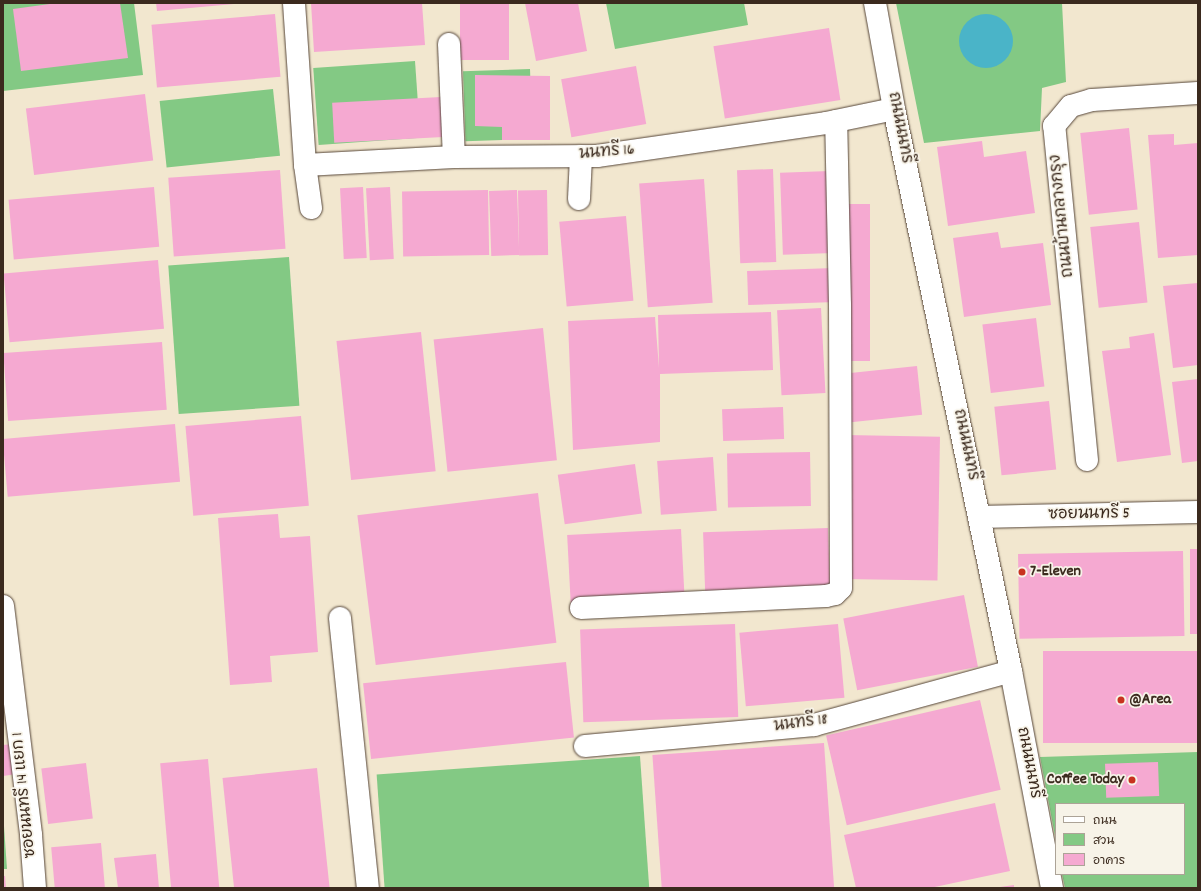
<!DOCTYPE html>
<meta charset="utf-8">
<style>
body{margin:0}
#map{position:relative;width:1201px;height:891px;overflow:hidden;background:#f2e7cf;font-family:Dekko,"Playpen Sans Thai",sans-serif}
div>[style]{position:absolute}
.green>*{inset:0;background:#83c984;transform-origin:0 0}
.water>*{inset:0;background:#4ab4c8}
.round{border-radius:50%}
.building>*{inset:0;background:#f5a9d1;transform-origin:0 0}
.roads{filter:drop-shadow(0 0 1px #564639) drop-shadow(0 0 1px #564639)}
.minor>*{height:22px;margin:-11px;padding:0 11px;transform-origin:11px;border-radius:11px;background:#fff}
.dots>*{width:11px;height:11px;translate:-50% -50%;box-sizing:border-box;border:2px solid #f7f3e8;border-radius:50%}
span{translate:-50% -50%;white-space:nowrap;text-align:center;line-height:1.15;-webkit-text-stroke:3.5px #f7f3e8;paint-order:stroke}
.street-label{font-size:16px;color:#3b2a1e}
.poi-label{font-size:16px;color:#3b2a1e;font-weight:700}
.left{translate:0 -50%;text-align:left}
.right{translate:-100% -50%;text-align:right}
.frame{position:absolute;inset:0;border:4px solid #3b2a1e;pointer-events:none}
.legend{position:absolute;left:1055px;top:803px;width:130px;height:72px;box-sizing:border-box;background:#f7f3e8;border:1px solid #aca397;margin:0;padding:5px 7px;list-style:none;font-size:12px;color:#3b2a1e}
.legend li{display:flex;align-items:center;gap:8px;height:20px}
.legend b{width:20px;border:1px solid #aca397}
</style>
<div id="map">
<div class="green">
<i style="clip-path:polygon(3px 3px,134px 3px,143px 75px,3px 91px)"></i>
<i style="clip-path:polygon(606px 3px,744px 3px,748px 25px,615px 49px)"></i>
<i style="clip-path:polygon(896px 3px,1062px 3px,1066px 82px,1042px 88px,1040px 131px,924px 143px)"></i>
<i style="left:415px;top:61px;width:77px;height:102px;rotate:86deg"></i>
<i style="left:530px;top:69px;width:70px;height:67px;rotate:88deg"></i>
<i style="left:273px;top:89px;width:67px;height:114px;rotate:84deg"></i>
<i style="left:289px;top:257px;width:149px;height:121px;rotate:86deg"></i>
<i style="clip-path:polygon(1198px 752px,1198px 888px,1065px 888px,1062px 874px,1184px 874px,1184px 804px,1056px 804px,1056px 841px,1040px 757px)"></i>
<i style="left:640px;top:756px;width:132px;height:264px;rotate:86deg"></i>
<i style="clip-path:polygon(3px 812px,7px 869px,3px 869px)"></i>
</div>
<div class="water">
<i class="round" style="left:959px;top:14px;width:54px;height:54px"></i>
</div>
<div class="building">
<i style="clip-path:polygon(57px 3px,120px 3px,128px 58px,21px 71px,13px 9px)"></i>
<i style="clip-path:polygon(156px 3px,234px 3px,234px 4px,157px 11px)"></i>
<i style="clip-path:polygon(311px 3px,422px 3px,425px 45px,314px 52px)"></i>
<i style="left:460px;top:3px;width:49px;height:57px"></i>
<i style="clip-path:polygon(525px 3px,578px 3px,587px 51px,536px 61px)"></i>
<i style="left:275px;top:14px;width:63px;height:124px;rotate:85deg"></i>
<i style="left:829px;top:28px;width:73px;height:117px;rotate:81deg"></i>
<i style="left:636px;top:66px;width:59px;height:76px;rotate:80deg"></i>
<i style="clip-path:polygon(475px 75px,550px 76px,550px 140px,502px 140px,502px 127px,475px 126px)"></i>
<i style="left:145px;top:94px;width:67px;height:120px;rotate:83deg"></i>
<i style="left:441px;top:97px;width:40px;height:109px;rotate:87deg"></i>
<i style="left:1129px;top:128px;width:82px;height:49px;rotate:84deg"></i>
<i style="clip-path:polygon(1174px 134px,1174px 145px,1198px 143px,1198px 255px,1158px 258px,1148px 135px)"></i>
<i style="clip-path:polygon(982px 141px,984px 157px,1026px 151px,1035px 213px,948px 226px,937px 147px)"></i>
<i style="left:773px;top:169px;width:93px;height:36px;rotate:88deg"></i>
<i style="left:280px;top:170px;width:79px;height:112px;rotate:86deg"></i>
<i style="left:830px;top:171px;width:82px;height:50px;rotate:88deg"></i>
<i style="left:704px;top:179px;width:124px;height:65px;rotate:86deg"></i>
<i style="left:154px;top:187px;width:60px;height:146px;rotate:85deg"></i>
<i style="left:363px;top:187px;width:71px;height:23px;rotate:87deg"></i>
<i style="left:390px;top:187px;width:72px;height:24px;rotate:87deg"></i>
<i style="left:488px;top:190px;width:65px;height:86px;rotate:89deg"></i>
<i style="left:517px;top:190px;width:65px;height:28px;rotate:88deg"></i>
<i style="left:547px;top:190px;width:65px;height:29px;rotate:89deg"></i>
<i style="left:844px;top:204px;width:26px;height:157px"></i>
<i style="left:626px;top:216px;width:85px;height:67px;rotate:85deg"></i>
<i style="left:1139px;top:222px;width:81px;height:49px;rotate:84deg"></i>
<i style="clip-path:polygon(998px 232px,1001px 248px,1043px 243px,1051px 305px,964px 317px,953px 238px)"></i>
<i style="left:158px;top:260px;width:69px;height:155px;rotate:85deg"></i>
<i style="left:834px;top:268px;width:34px;height:87px;rotate:88deg"></i>
<i style="clip-path:polygon(1198px 283px,1198px 365px,1173px 368px,1163px 286px)"></i>
<i style="left:821px;top:308px;width:85px;height:44px;rotate:87deg"></i>
<i style="clip-path:polygon(771px 312px,773px 370px,660px 374px,660px 442px,573px 450px,568px 321px,655px 317px,659px 368px,658px 315px)"></i>
<i style="left:1036px;top:318px;width:69px;height:54px;rotate:83deg"></i>
<i style="left:543px;top:328px;width:133px;height:110px;rotate:84deg"></i>
<i style="left:421px;top:332px;width:140px;height:85px;rotate:84deg"></i>
<i style="clip-path:polygon(1154px 333px,1171px 455px,1117px 462px,1102px 351px,1130px 348px,1129px 337px)"></i>
<i style="left:162px;top:342px;width:68px;height:159px;rotate:86deg"></i>
<i style="left:917px;top:366px;width:49px;height:74px;rotate:84deg"></i>
<i style="clip-path:polygon(1198px 379px,1198px 461px,1182px 463px,1172px 382px)"></i>
<i style="left:1049px;top:401px;width:69px;height:55px;rotate:84deg"></i>
<i style="left:783px;top:407px;width:32px;height:61px;rotate:88deg"></i>
<i style="left:301px;top:416px;width:90px;height:116px;rotate:85deg"></i>
<i style="left:175px;top:424px;width:58px;height:173px;rotate:85deg"></i>
<i style="left:846px;top:435px;width:94px;height:144px;rotate:1deg"></i>
<i style="left:810px;top:452px;width:54px;height:83px;rotate:89deg"></i>
<i style="left:713px;top:457px;width:54px;height:56px;rotate:86deg"></i>
<i style="left:635px;top:464px;width:50px;height:78px;rotate:82deg"></i>
<i style="left:538px;top:493px;width:151px;height:182px;rotate:83deg"></i>
<i style="clip-path:polygon(278px 514px,280px 538px,310px 536px,318px 652px,270px 656px,272px 682px,230px 685px,218px 518px)"></i>
<i style="left:828px;top:528px;width:60px;height:125px;rotate:88deg"></i>
<i style="left:681px;top:529px;width:70px;height:114px;rotate:87deg"></i>
<i style="left:1190px;top:549px;width:8px;height:85px"></i>
<i style="left:1183px;top:551px;width:85px;height:165px;rotate:89deg"></i>
<i style="left:964px;top:595px;width:73px;height:123px;rotate:79deg"></i>
<i style="left:735px;top:624px;width:93px;height:155px;rotate:88deg"></i>
<i style="left:838px;top:624px;width:74px;height:99px;rotate:85deg"></i>
<i style="left:1198px;top:651px;width:92px;height:155px;rotate:90deg"></i>
<i style="left:566px;top:662px;width:76px;height:204px;rotate:84deg"></i>
<i style="left:980px;top:700px;width:92px;height:158px;rotate:77deg"></i>
<i style="left:824px;top:743px;width:145px;height:172px;rotate:86deg"></i>
<i style="clip-path:polygon(13px 744px,17px 774px,3px 776px,3px 745px)"></i>
<i style="left:208px;top:759px;width:130px;height:48px;rotate:85deg"></i>
<i style="left:1158px;top:762px;width:34px;height:53px;rotate:88deg"></i>
<i style="left:86px;top:763px;width:56px;height:45px;rotate:83deg"></i>
<i style="left:317px;top:768px;width:121px;height:95px;rotate:84deg"></i>
<i style="clip-path:polygon(995px 803px,1010px 871px,930px 888px,856px 888px,844px 835px)"></i>
<i style="left:101px;top:843px;width:45px;height:50px;rotate:85deg"></i>
<i style="clip-path:polygon(156px 854px,159px 888px,118px 888px,114px 858px)"></i>
<i style="clip-path:polygon(3px 876px,5px 876px,6px 888px,3px 888px)"></i>
<i style="clip-path:polygon(1014px 885px,1014px 888px,1001px 888px,1000px 887px)"></i>
</div>
<div class="roads">
<div class="minor">
<i style="left:294px;top:3px;width:162px;rotate:86.1deg"></i>
<i style="left:875px;top:3px;width:108px;rotate:79.8deg"></i>
<i style="left:894px;top:109px;width:574px;rotate:78.24deg"></i>
<i style="left:1011px;top:671px;width:221px;rotate:79.3deg"></i>
<i style="left:449px;top:44px;width:113px;rotate:87.5deg"></i>
<i style="left:579px;top:199px;width:43px;rotate:-87.3deg"></i>
<i style="left:311px;top:208px;width:43px;rotate:-97.9deg"></i>
<i style="left:305px;top:165px;width:149px;rotate:-3.1deg"></i>
<i style="left:454px;top:157px;width:143px;rotate:-0.4deg"></i>
<i style="left:597px;top:156px;width:231px;rotate:-8.2deg"></i>
<i style="left:826px;top:123px;width:69px;rotate:-11.6deg"></i>
<i style="left:1087px;top:460px;width:336px;rotate:-95.6deg"></i>
<i style="left:1054px;top:126px;width:26px;rotate:-50deg"></i>
<i style="left:1071px;top:106px;width:22px;rotate:-16deg"></i>
<i style="left:1092px;top:100px;width:106px;rotate:-3.8deg"></i>
<i style="left:979px;top:517px;width:219px;rotate:-1.3deg"></i>
<i style="left:3px;top:606px;width:231px;rotate:83deg"></i>
<i style="left:31px;top:835px;width:53px;rotate:85.7deg"></i>
<i style="left:581px;top:608px;width:245px;rotate:-2.8deg"></i>
<i style="left:826px;top:596px;width:9px;rotate:-13deg"></i>
<i style="left:835px;top:594px;width:8px;rotate:-45deg"></i>
<i style="left:841px;top:588px;width:283px;rotate:-90.2deg"></i>
<i style="left:840px;top:305px;width:184px;rotate:-91.2deg"></i>
<i style="left:340px;top:618px;width:271px;rotate:84.1deg"></i>
<i style="left:585px;top:746px;width:230px;rotate:-5.2deg"></i>
<i style="left:814px;top:725px;width:204px;rotate:-15.3deg"></i>
</div>
</div>
<div class="dots">
<i style="left:1022px;top:572px;background:#c8321e"></i>
<i style="left:1121px;top:700px;background:#c8321e"></i>
<i style="left:1132px;top:780px;background:#c8321e"></i>
</div>
<div class="street-label">
<span style="left:899px;top:128px;rotate:79deg">ถนนนนทรี</span>
<span style="left:607px;top:153px;rotate:-5deg">นนทรี 16</span>
<span style="left:1063px;top:216px;rotate:-96deg">ถนนบ้านกลางกรุง</span>
<span style="left:965px;top:445px;rotate:78deg">ถนนนนทรี</span>
<span style="left:1089px;top:515px;rotate:-1deg">ซอยนนทรี 5</span>
<span style="left:801px;top:724px;rotate:-8deg">นนทรี 18</span>
<span style="left:1028px;top:763px;rotate:79deg">ถนนนนทรี</span>
<span style="left:25px;top:795px;rotate:-96deg">ซอยนนทรี 14 แยก 1</span>
</div>
<div class="poi-label">
<span class="left" style="left:1030px;top:572px">7-Eleven</span>
<span class="left" style="left:1129px;top:700px">@Area</span>
<span class="right" style="left:1124px;top:780px">Coffee Today</span>
</div>
<div class="frame"></div>
<ul class="legend">
<li><b style="height:5px;background:#fff"></b>ถนน</li>
<li><b style="height:11px;background:#83c984"></b>สวน</li>
<li><b style="height:11px;background:#f5a9d1"></b>อาคาร</li>
</ul>
</div>
